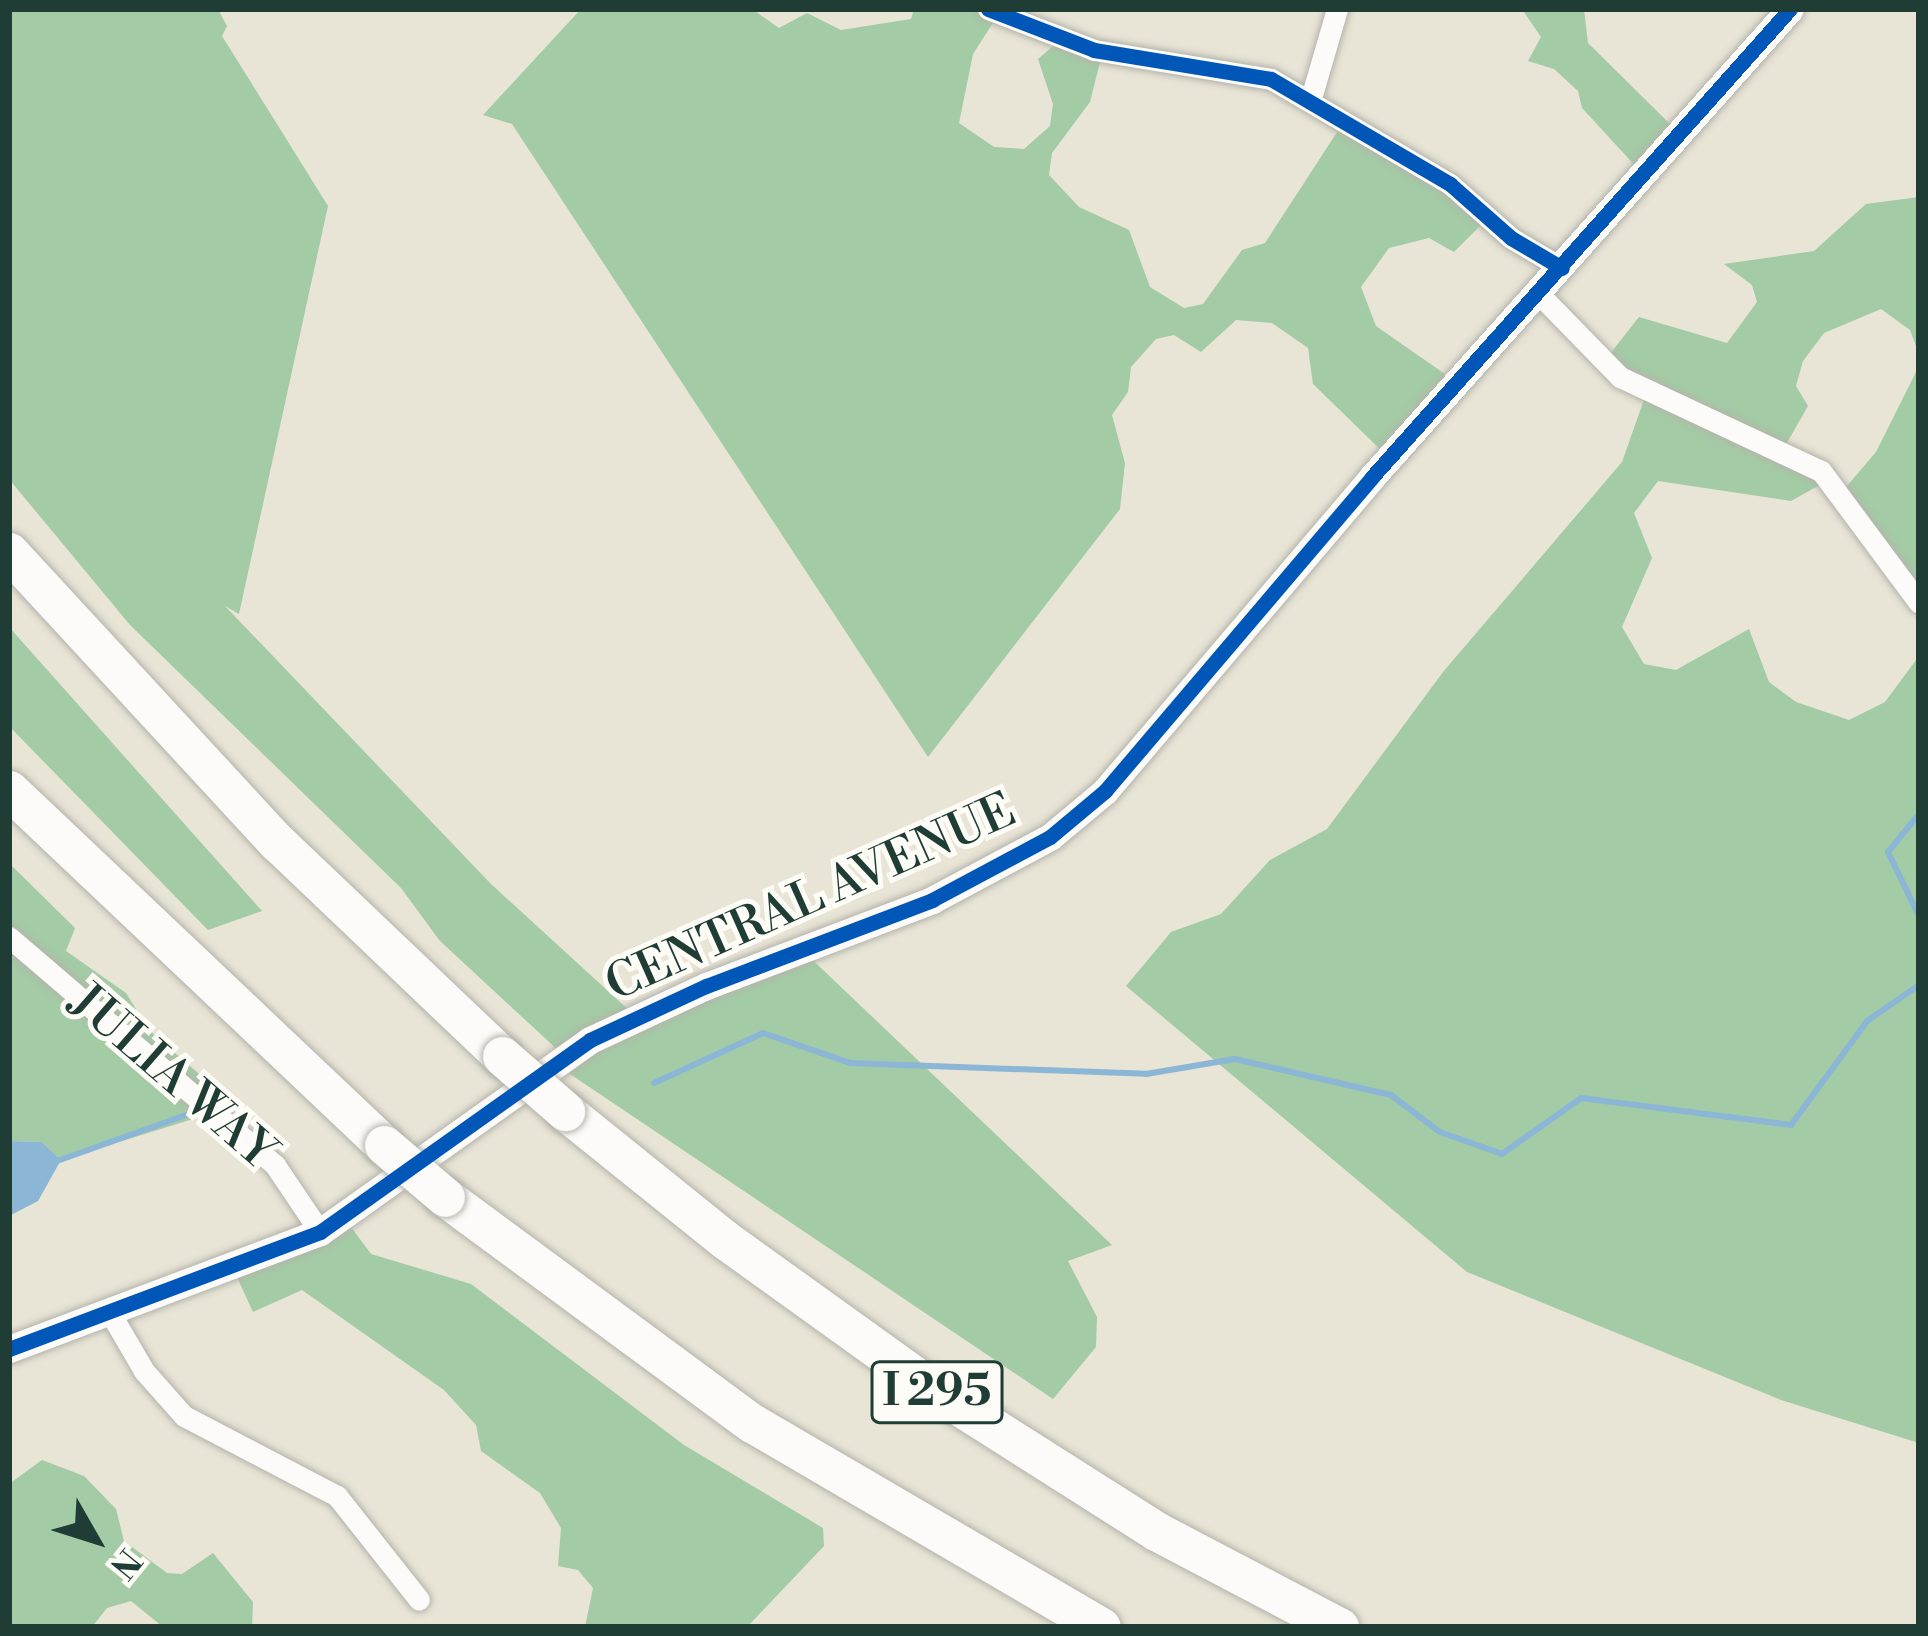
<!DOCTYPE html>
<style>
body{margin:0}
#map{position:relative;width:1928px;height:1636px;overflow:hidden;background:#e8e4d6;font-family:"Libre Bodoni",serif}
div>[style]{position:absolute}
.forest>*{inset:0;background:#a3cba5}
.water>*{inset:0;background:#8cb6d6}
.stream>*{height:6px;margin:-3px;padding:0 3px;transform-origin:3px;border-radius:3px;background:#8cb6d6}
.roads{filter:drop-shadow(0 0 3px #b4b4ab) drop-shadow(0 0 3px #b4b4ab)}
.minor>*{height:21px;margin:-10.5px;padding:0 10.5px;transform-origin:10.5px;border-radius:10.5px;background:#fcfbf9}
.tertiary>*{height:27px;margin:-13.5px;padding:0 13.5px;transform-origin:13.5px;border-radius:13.5px;background:#fcfbf9}
.motorway>*{height:39px;margin:-19.5px;padding:0 19.5px;transform-origin:19.5px;border-radius:19.5px;background:#fcfbf9}
.bridges{filter:drop-shadow(0 0 3px #b4b4ab) drop-shadow(0 0 3px #b4b4ab)}
.motorway-bridge>*{height:39px;margin:-19.5px;padding:0 19.5px;transform-origin:19.5px;border-radius:19.5px;background:#fcfbf9}
.cycleway>*{height:15px;margin:-7.5px;padding:0 7.5px;transform-origin:7.5px;border-radius:7.5px;background:#0057b8}
span{translate:-50% -50%;white-space:nowrap;text-align:center;line-height:1.15;-webkit-text-stroke:10px #fdfcf7;paint-order:stroke}
.shield-label span{padding:3px 9px;background:#fdfcf7;border:3px solid;border-radius:9px;-webkit-text-stroke-width:0}
.shield-label{font-size:45px;color:#1f3d34;font-weight:700}
.street-label{font-size:48px;color:#1f3d34}
.frame{position:absolute;inset:0;border:12px solid #1f3d34;pointer-events:none}
.north{position:absolute;left:36px;top:1480px;width:120px;height:120px;-webkit-text-stroke:9px #fdfcf7;paint-order:stroke;rotate:129deg;font-size:33px;font-weight:700;line-height:48px;text-align:center;color:#1f3d34}
.north::after{content:'';display:block;margin:auto;width:42px;height:54px;background:#1f3d34;clip-path:polygon(50% 0,100% 100%,50% 72%,0 100%)}
</style>
<div id="map">
<div class="forest">
<i style="clip-path:polygon(9px 9px,218px 9px,227px 26px,222px 36px,328px 206px,239px 614px,225px 606px,491px 884px,632px 1013px,800px 948px,1112px 1245px,1068px 1261px,1097px 1317px,1096px 1347px,1053px 1399px,567px 1072px,560px 1052px,440px 941px,401px 888px,130px 625px,9px 479px)"></i>
<i style="clip-path:polygon(581px 9px,752px 9px,779px 28px,807px 13px,841px 30px,911px 19px,914px 9px,986px 9px,998px 15px,973px 54px,959px 123px,994px 147px,1024px 149px,1050px 126px,1053px 104px,1038px 59px,1060px 40px,1102px 54px,1090px 102px,1052px 153px,1049px 175px,1079px 207px,1129px 230px,1150px 287px,1184px 308px,1203px 304px,1242px 250px,1265px 243px,1343px 123px,1489px 217px,1454px 252px,1429px 238px,1389px 248px,1361px 287px,1376px 326px,1452px 379px,1386px 455px,1313px 384px,1308px 348px,1272px 323px,1236px 320px,1201px 352px,1174px 335px,1156px 339px,1131px 367px,1128px 392px,1112px 415px,1125px 463px,1120px 509px,928px 757px,512px 124px,483px 115px)"></i>
<i style="clip-path:polygon(1522px 9px,1584px 9px,1588px 43px,1674px 128px,1640px 171px,1582px 108px,1578px 91px,1554px 69px,1528px 61px,1541px 37px)"></i>
<i style="clip-path:polygon(1919px 197px,1919px 354px,1910px 330px,1881px 309px,1824px 333px,1803px 361px,1796px 386px,1808px 406px,1784px 448px,1827px 481px,1791px 501px,1658px 481px,1634px 513px,1652px 558px,1622px 627px,1644px 664px,1676px 670px,1749px 629px,1769px 682px,1796px 702px,1849px 720px,1885px 702px,1919px 656px,1919px 1443px,1781px 1400px,1467px 1272px,1126px 986px,1171px 932px,1221px 914px,1270px 860px,1327px 829px,1443px 672px,1622px 462px,1646px 394px,1602px 364px,1639px 317px,1727px 343px,1757px 302px,1752px 285px,1724px 264px,1814px 251px,1866px 204px)"></i>
<i style="clip-path:polygon(1919px 366px,1919px 604px,1841px 493px,1876px 452px)"></i>
<i style="clip-path:polygon(9px 627px,262px 911px,208px 930px,9px 726px)"></i>
<i style="clip-path:polygon(9px 863px,75px 928px,66px 951px,126px 993px,149px 1030px,215px 1088px,222px 1110px,61px 1160px,42px 1142px,9px 1141px)"></i>
<i style="clip-path:polygon(345px 1219px,371px 1254px,471px 1284px,684px 1445px,823px 1528px,824px 1546px,747px 1627px,585px 1627px,593px 1588px,578px 1570px,558px 1566px,561px 1528px,540px 1493px,481px 1451px,476px 1425px,444px 1390px,302px 1290px,253px 1312px,230px 1262px)"></i>
<i style="clip-path:polygon(42px 1460px,84px 1476px,116px 1509px,124px 1541px,167px 1573px,182px 1574px,213px 1553px,253px 1602px,252px 1627px,163px 1627px,131px 1601px,107px 1608px,92px 1627px,9px 1627px,9px 1484px)"></i>
</div>
<div class="water">
<i style="clip-path:polygon(9px 1141px,42px 1142px,61px 1160px,38px 1201px,9px 1216px)"></i>
</div>
<div class="stream">
<i style="left:1919px;top:814px;width:49px;rotate:129.2deg"></i>
<i style="left:1888px;top:852px;width:71px;rotate:64.2deg"></i>
<i style="left:654px;top:1083px;width:120px;rotate:-24.6deg"></i>
<i style="left:763px;top:1033px;width:92px;rotate:19deg"></i>
<i style="left:850px;top:1063px;width:296px;rotate:2.1deg"></i>
<i style="left:1146px;top:1074px;width:90px;rotate:-9.6deg"></i>
<i style="left:1235px;top:1059px;width:160px;rotate:13deg"></i>
<i style="left:1391px;top:1095px;width:61px;rotate:37.1deg"></i>
<i style="left:1440px;top:1132px;width:66px;rotate:19.5deg"></i>
<i style="left:1502px;top:1154px;width:97px;rotate:-35.3deg"></i>
<i style="left:1581px;top:1098px;width:212px;rotate:7.3deg"></i>
<i style="left:1791px;top:1125px;width:129px;rotate:-53.8deg"></i>
<i style="left:1867px;top:1021px;width:63px;rotate:-34.7deg"></i>
<i style="left:57px;top:1161px;width:140px;rotate:-19.6deg"></i>
</div>
<div class="roads">
<div class="minor">
<i style="left:988px;top:9px;width:114px;rotate:21.1deg"></i>
<i style="left:1094px;top:50px;width:179px;rotate:9.3deg"></i>
<i style="left:1271px;top:79px;width:208px;rotate:30.4deg"></i>
<i style="left:1450px;top:184px;width:81px;rotate:41.5deg"></i>
<i style="left:1511px;top:238px;width:59px;rotate:30.5deg"></i>
<i style="left:1311px;top:98px;width:93px;rotate:-73.7deg"></i>
<i style="left:1539px;top:294px;width:116px;rotate:45.7deg"></i>
<i style="left:1620px;top:377px;width:222px;rotate:25.1deg"></i>
<i style="left:1821px;top:471px;width:164px;rotate:53.4deg"></i>
<i style="left:9px;top:937px;width:350px;rotate:40.6deg"></i>
<i style="left:275px;top:1165px;width:81px;rotate:56.1deg"></i>
<i style="left:109px;top:1311px;width:69px;rotate:59.7deg"></i>
<i style="left:144px;top:1371px;width:60px;rotate:48.4deg"></i>
<i style="left:184px;top:1416px;width:173px;rotate:27.6deg"></i>
<i style="left:337px;top:1496px;width:132px;rotate:51.7deg"></i>
</div>
<div class="tertiary">
<i style="left:9px;top:1349px;width:332px;rotate:-20.6deg"></i>
<i style="left:320px;top:1232px;width:331px;rotate:-35.4deg"></i>
<i style="left:590px;top:1040px;width:128px;rotate:-25deg"></i>
<i style="left:706px;top:986px;width:242px;rotate:-20.8deg"></i>
<i style="left:932px;top:900px;width:134px;rotate:-28.1deg"></i>
<i style="left:1050px;top:837px;width:72px;rotate:-39.9deg"></i>
<i style="left:1105px;top:791px;width:412px;rotate:-49.6deg"></i>
<i style="left:1372px;top:477px;width:627px;rotate:-48.23deg"></i>
</div>
<div class="motorway">
<i style="left:9px;top:552px;width:395px;rotate:47.3deg"></i>
<i style="left:277px;top:842px;width:311px;rotate:43.6deg"></i>
<i style="left:9px;top:790px;width:516px;rotate:43.43deg"></i>
<i style="left:565px;top:1111px;width:204px;rotate:38.8deg"></i>
<i style="left:724px;top:1239px;width:259px;rotate:35.7deg"></i>
<i style="left:934px;top:1390px;width:263px;rotate:32.4deg"></i>
<i style="left:1156px;top:1531px;width:207px;rotate:27.7deg"></i>
<i style="left:445px;top:1197px;width:381px;rotate:36.4deg"></i>
<i style="left:752px;top:1423px;width:404px;rotate:30.3deg"></i>
</div>
</div>
<div class="bridges">
<div class="motorway-bridge">
<i style="left:502px;top:1056px;width:84px;rotate:41.1deg"></i>
<i style="left:384px;top:1145px;width:80px;rotate:40.4deg"></i>
</div>
</div>
<div class="cycleway">
<i style="left:988px;top:9px;width:114px;rotate:21.1deg"></i>
<i style="left:1094px;top:50px;width:179px;rotate:9.3deg"></i>
<i style="left:1271px;top:79px;width:208px;rotate:30.4deg"></i>
<i style="left:1450px;top:184px;width:81px;rotate:41.5deg"></i>
<i style="left:1511px;top:238px;width:59px;rotate:30.5deg"></i>
<i style="left:9px;top:1349px;width:332px;rotate:-20.6deg"></i>
<i style="left:320px;top:1232px;width:331px;rotate:-35.4deg"></i>
<i style="left:590px;top:1040px;width:128px;rotate:-25deg"></i>
<i style="left:706px;top:986px;width:242px;rotate:-20.8deg"></i>
<i style="left:932px;top:900px;width:134px;rotate:-28.1deg"></i>
<i style="left:1050px;top:837px;width:72px;rotate:-39.9deg"></i>
<i style="left:1105px;top:791px;width:412px;rotate:-49.6deg"></i>
<i style="left:1372px;top:477px;width:627px;rotate:-48.23deg"></i>
</div>
<div class="shield-label">
<span style="left:937px;top:1392px">I 295</span>
</div>
<div class="street-label">
<span style="left:811px;top:899px;rotate:-24deg">CENTRAL AVENUE</span>
<span style="left:172px;top:1078px;rotate:41deg">JULIA WAY</span>
</div>
<div class="frame"></div>
<div class="north">N</div>
</div>
